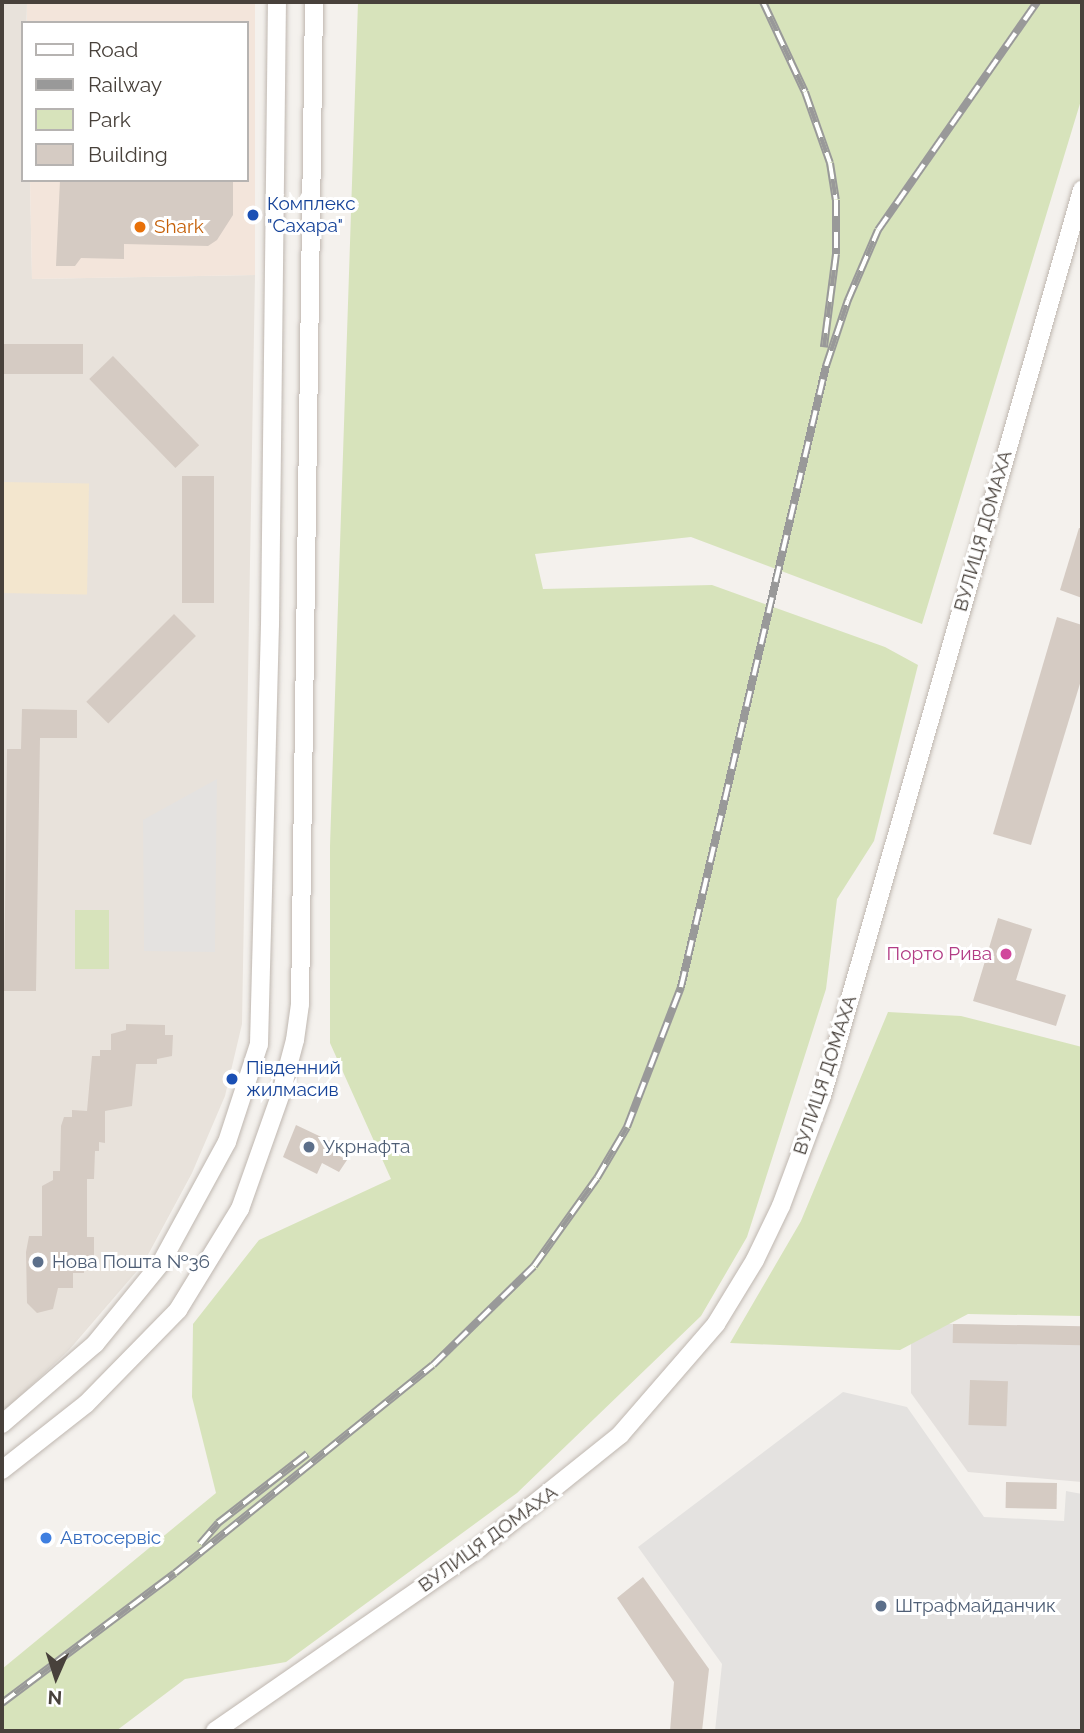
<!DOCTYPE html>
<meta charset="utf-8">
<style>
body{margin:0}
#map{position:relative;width:1084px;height:1733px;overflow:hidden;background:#f4f1ed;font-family:Raleway,sans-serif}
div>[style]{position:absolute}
.residential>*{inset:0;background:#e8e2db}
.commercial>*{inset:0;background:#f3e5db}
.industrial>*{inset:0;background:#e4e0dd}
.green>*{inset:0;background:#d7e3bb;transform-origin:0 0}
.sand>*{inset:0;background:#f3e6ce;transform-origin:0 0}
.parking>*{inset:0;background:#e4e2e0}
.building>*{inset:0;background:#d5cbc3;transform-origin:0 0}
.roads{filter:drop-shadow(0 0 2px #bfb7b0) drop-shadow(0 0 2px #bfb7b0)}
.minor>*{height:18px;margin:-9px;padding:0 9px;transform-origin:9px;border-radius:9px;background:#fff}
.rail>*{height:8px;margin-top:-4px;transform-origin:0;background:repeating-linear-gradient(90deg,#fff 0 16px,#999 0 32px);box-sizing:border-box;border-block:2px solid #999}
.dots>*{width:19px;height:19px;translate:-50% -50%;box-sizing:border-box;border:4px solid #fff;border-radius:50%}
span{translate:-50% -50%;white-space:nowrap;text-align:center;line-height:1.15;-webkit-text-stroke:6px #fff;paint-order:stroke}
.transit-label{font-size:19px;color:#164399}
.left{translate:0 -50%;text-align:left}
.food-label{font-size:19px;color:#c56008}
.street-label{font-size:19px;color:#48413b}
.hotel-label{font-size:19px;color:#b23c85}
.right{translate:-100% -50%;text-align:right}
.service-label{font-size:19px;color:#4e5e75}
.shop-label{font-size:19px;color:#366cbe}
.frame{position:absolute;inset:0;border:4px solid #48413b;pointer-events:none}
.legend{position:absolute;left:21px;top:21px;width:228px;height:161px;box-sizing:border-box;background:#fff;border:2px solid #b6b3b1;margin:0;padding:9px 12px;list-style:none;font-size:21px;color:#48413b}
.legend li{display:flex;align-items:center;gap:14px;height:35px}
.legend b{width:35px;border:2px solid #b6b3b1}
.north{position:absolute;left:21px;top:1642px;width:70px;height:70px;-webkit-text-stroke:5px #fff;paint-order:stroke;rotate:183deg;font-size:19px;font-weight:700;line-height:28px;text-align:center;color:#48413b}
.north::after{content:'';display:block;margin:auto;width:24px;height:32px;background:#48413b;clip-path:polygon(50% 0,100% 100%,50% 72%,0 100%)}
</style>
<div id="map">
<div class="residential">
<i style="clip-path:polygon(2px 2px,27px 2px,23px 180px,30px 180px,32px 279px,255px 275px,242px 1024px,225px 1096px,192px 1173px,143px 1264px,69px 1350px,2px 1413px)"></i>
</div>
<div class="commercial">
<i style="clip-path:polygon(27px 2px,255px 2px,255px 275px,32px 279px,30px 180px,247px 180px,247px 23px,27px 23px)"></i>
</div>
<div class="industrial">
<i style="clip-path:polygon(911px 1323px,1082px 1327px,1082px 1482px,968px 1472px,911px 1393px)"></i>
</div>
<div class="green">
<i style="clip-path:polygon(358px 2px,1082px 2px,1082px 97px,922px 624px,691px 537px,535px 554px,543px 589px,712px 585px,885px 647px,918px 665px,874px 841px,837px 899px,826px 989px,747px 1237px,701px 1316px,517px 1493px,286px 1662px,185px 1679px,116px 1731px,2px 1731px,2px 1669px,216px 1493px,192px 1397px,193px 1324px,259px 1240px,391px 1179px,330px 1043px,330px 846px)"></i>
<i style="left:75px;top:910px;width:34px;height:59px"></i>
<i style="clip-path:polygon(888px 1012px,961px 1016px,1082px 1047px,1082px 1316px,968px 1314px,900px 1350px,730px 1343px,801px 1221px)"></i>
</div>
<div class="sand">
<i style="left:2px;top:482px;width:87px;height:111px;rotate:1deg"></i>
</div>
<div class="parking">
<i style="clip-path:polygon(217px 779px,215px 952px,144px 951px,143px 820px)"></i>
<i style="clip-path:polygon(843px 1392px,907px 1407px,984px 1517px,1064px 1521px,1066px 1491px,1082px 1494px,1082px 1731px,715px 1731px,722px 1664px,638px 1547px)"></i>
</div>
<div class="building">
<i style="clip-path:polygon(60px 180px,233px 180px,233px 215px,217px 240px,208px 246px,124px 244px,124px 259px,81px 258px,75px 266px,56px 266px)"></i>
<i style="left:2px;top:344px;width:81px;height:30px"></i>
<i style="left:113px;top:356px;width:124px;height:33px;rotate:46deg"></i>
<i style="left:182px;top:476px;width:32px;height:127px"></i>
<i style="clip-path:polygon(1079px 528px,1082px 528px,1082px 598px,1060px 590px)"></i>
<i style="left:174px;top:614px;width:31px;height:124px;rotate:45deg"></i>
<i style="clip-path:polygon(1057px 617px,1082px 625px,1082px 677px,1031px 845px,993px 834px)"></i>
<i style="clip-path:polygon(22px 709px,77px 710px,77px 738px,40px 738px,36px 991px,4px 991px,7px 749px,21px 749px)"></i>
<i style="clip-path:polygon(998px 918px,1032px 929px,1016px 980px,1066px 995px,1056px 1026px,973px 1001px)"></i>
<i style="clip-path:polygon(126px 1024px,165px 1025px,165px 1035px,173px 1035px,172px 1056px,157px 1059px,157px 1064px,136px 1064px,132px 1106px,105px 1111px,105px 1143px,99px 1142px,99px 1151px,95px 1151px,94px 1179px,87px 1179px,87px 1237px,94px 1237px,94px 1259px,84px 1259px,84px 1273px,73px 1273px,73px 1288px,58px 1288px,53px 1309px,37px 1313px,27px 1303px,26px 1252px,29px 1236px,42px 1236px,42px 1186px,53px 1180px,53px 1171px,60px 1171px,61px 1126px,64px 1117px,72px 1117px,72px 1110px,87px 1111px,92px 1056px,100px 1056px,100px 1050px,111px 1050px,111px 1034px,126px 1030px)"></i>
<i style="clip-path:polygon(296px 1125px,334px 1143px,330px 1151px,347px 1160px,339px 1172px,322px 1163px,317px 1174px,283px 1157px)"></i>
<i style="left:953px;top:1324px;width:129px;height:19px;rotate:1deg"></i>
<i style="left:970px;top:1380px;width:38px;height:45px;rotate:2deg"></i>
<i style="left:1006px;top:1482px;width:51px;height:26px;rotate:1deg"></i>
<i style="clip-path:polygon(643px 1577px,709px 1669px,702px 1731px,670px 1731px,674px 1682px,617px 1598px)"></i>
</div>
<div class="roads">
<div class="minor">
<i style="left:2px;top:1424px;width:123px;rotate:-40.7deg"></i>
<i style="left:95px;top:1344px;width:104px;rotate:-50.8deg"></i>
<i style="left:161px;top:1263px;width:138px;rotate:-61.4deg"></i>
<i style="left:227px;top:1142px;width:103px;rotate:-71.9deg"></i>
<i style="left:259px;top:1044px;width:419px;rotate:-88.5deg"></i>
<i style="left:270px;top:625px;width:623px;rotate:-89.36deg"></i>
<i style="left:2px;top:1470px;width:107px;rotate:-38.2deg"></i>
<i style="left:86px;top:1404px;width:132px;rotate:-45.6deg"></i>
<i style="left:178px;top:1310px;width:119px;rotate:-58.5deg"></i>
<i style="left:240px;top:1209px;width:123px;rotate:-70.5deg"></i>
<i style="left:281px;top:1093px;width:55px;rotate:-75.2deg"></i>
<i style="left:295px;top:1040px;width:36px;rotate:-82deg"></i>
<i style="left:300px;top:1004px;width:1002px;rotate:-89.2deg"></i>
<i style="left:215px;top:1731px;width:321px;rotate:-34.7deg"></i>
<i style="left:479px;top:1548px;width:181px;rotate:-38.7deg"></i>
<i style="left:620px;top:1435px;width:147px;rotate:-49.1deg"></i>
<i style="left:716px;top:1324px;width:75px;rotate:-58.6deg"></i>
<i style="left:755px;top:1260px;width:60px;rotate:-64.3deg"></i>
<i style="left:781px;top:1206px;width:117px;rotate:-69.6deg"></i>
<i style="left:822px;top:1096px;width:943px;rotate:-73.99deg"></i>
</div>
</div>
<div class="rail">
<i style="left:763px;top:2px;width:99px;rotate:65deg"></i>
<i style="left:805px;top:92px;width:75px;rotate:70.6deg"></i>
<i style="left:830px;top:163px;width:37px;rotate:81deg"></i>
<i style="left:836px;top:200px;width:54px;rotate:90deg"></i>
<i style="left:836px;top:254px;width:94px;rotate:97.4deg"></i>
<i style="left:200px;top:1544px;width:28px;rotate:-49deg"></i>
<i style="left:218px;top:1523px;width:113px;rotate:-37.8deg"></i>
<i style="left:2px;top:1703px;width:216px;rotate:-36.9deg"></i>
<i style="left:175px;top:1573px;width:331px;rotate:-38.9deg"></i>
<i style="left:433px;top:1365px;width:141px;rotate:-44.4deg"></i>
<i style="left:534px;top:1266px;width:108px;rotate:-54.4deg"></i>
<i style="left:597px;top:1178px;width:59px;rotate:-59.5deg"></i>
<i style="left:627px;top:1127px;width:150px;rotate:-68.9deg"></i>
<i style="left:681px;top:987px;width:638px;rotate:-76.86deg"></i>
<i style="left:826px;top:366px;width:70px;rotate:-71.6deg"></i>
<i style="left:848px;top:300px;width:76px;rotate:-66.8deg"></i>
<i style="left:878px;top:230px;width:278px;rotate:-55.1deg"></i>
</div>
<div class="dots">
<i style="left:253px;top:215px;background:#1a4fb4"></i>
<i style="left:140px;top:227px;background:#e8710a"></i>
<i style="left:1006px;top:954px;background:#d1479c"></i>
<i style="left:232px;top:1079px;background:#1a4fb4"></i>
<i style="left:309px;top:1147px;background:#5c6f8a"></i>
<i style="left:38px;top:1262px;background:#5c6f8a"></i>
<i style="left:46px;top:1538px;background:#3f7fe0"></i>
<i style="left:881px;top:1606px;background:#5c6f8a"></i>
</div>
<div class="transit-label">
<span class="left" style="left:267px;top:215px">Комплекс<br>"Сахара"</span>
<span class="left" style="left:246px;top:1079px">Південний<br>жилмасив</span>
</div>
<div class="food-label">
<span class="left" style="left:154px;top:227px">Shark</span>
</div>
<div class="street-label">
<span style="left:983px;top:531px;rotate:-74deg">ВУЛИЦЯ ДОМАХА</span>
<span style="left:825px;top:1075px;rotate:-72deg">ВУЛИЦЯ ДОМАХА</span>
<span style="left:488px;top:1539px;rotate:-36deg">ВУЛИЦЯ ДОМАХА</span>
</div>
<div class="hotel-label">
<span class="right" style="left:992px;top:954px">Порто Рива</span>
</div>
<div class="service-label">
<span class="left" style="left:323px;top:1147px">Укрнафта</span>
<span class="left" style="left:52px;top:1262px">Нова Пошта №36</span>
<span class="left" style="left:895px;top:1606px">Штрафмайданчик</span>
</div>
<div class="shop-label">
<span class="left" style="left:60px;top:1538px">Автосервіс</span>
</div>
<div class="frame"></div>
<ul class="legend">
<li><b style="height:9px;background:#fff"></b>Road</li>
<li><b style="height:9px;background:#999"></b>Railway</li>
<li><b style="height:19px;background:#d7e3bb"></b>Park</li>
<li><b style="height:19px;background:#d5cbc3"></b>Building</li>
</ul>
<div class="north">N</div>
</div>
